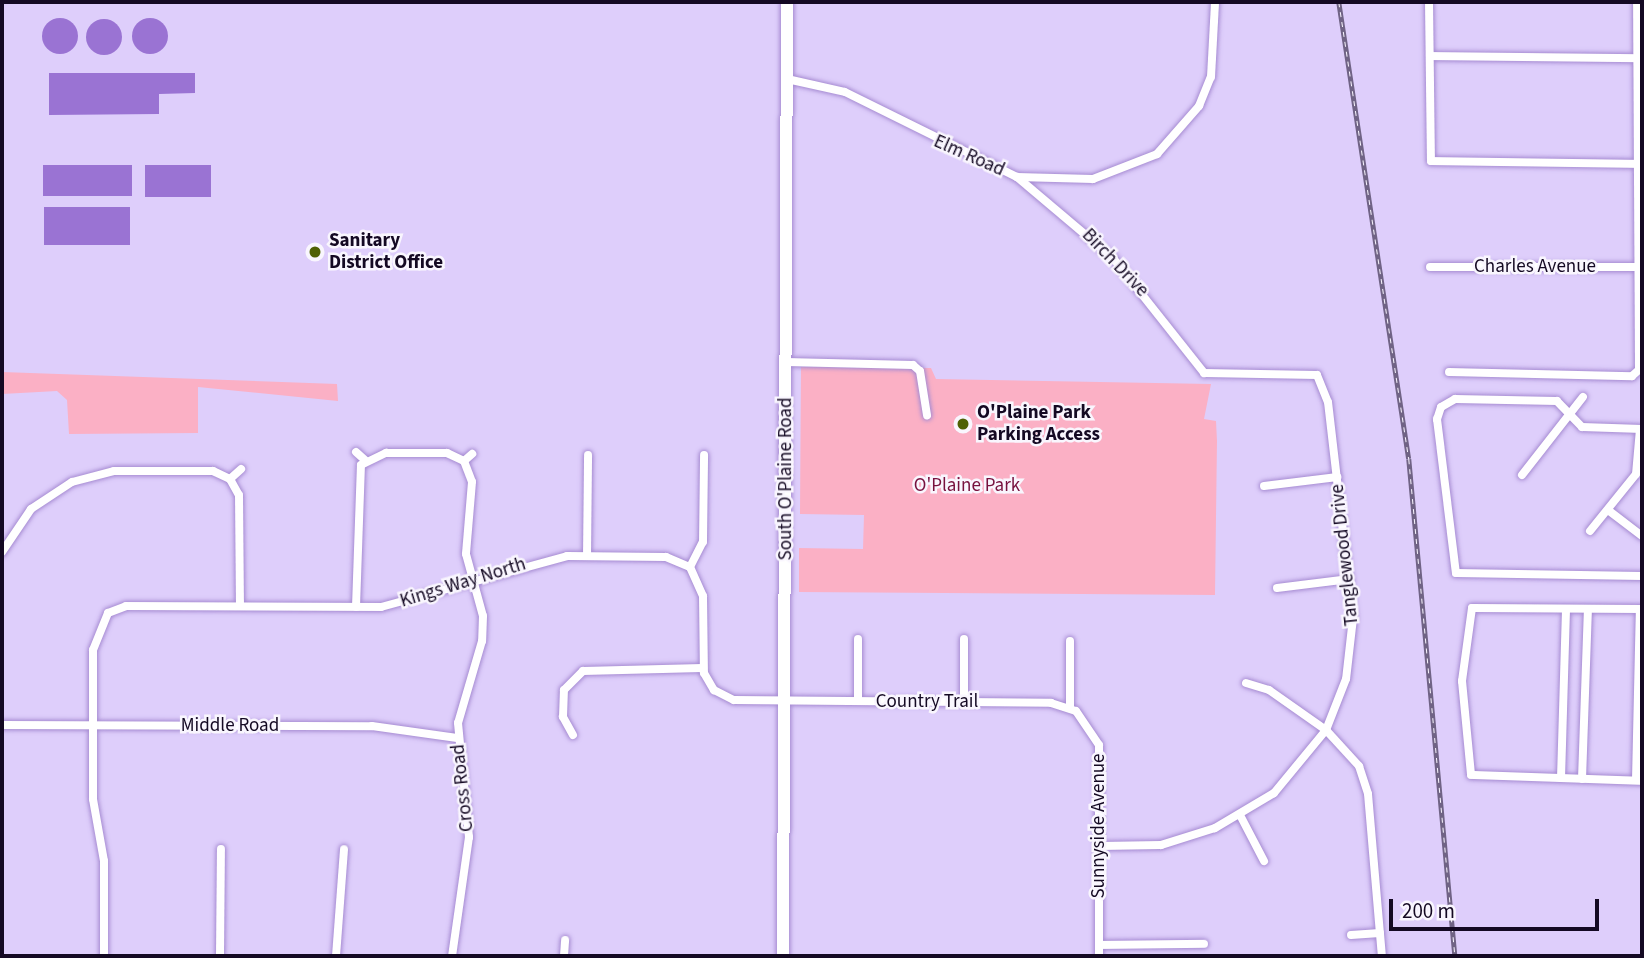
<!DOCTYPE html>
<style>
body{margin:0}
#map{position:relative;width:1644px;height:958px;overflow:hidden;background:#decefb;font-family:"Source Sans 3",sans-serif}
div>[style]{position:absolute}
.green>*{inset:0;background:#fbb0c5}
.water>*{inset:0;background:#9a73d3;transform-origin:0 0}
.round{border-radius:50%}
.roads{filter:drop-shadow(0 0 2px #a68bd2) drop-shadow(0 0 2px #a68bd2)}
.street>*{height:8px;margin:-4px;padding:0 4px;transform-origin:4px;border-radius:4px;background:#fff}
.secondary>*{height:12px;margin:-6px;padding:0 6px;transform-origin:6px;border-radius:6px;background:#fff}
.rail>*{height:4.5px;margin-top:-2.25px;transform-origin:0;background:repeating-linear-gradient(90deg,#f9f6fe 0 5px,#706385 0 10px);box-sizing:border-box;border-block:2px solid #706385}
.dots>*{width:19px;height:19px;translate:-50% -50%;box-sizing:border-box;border:4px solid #f9f6fe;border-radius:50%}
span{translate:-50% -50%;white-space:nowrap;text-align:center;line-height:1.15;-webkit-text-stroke:5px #f9f6fe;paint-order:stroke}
.street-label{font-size:19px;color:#140923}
.poi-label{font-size:19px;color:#140923;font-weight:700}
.left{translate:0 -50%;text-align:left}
.park-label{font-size:19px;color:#77113e}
.frame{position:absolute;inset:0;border:4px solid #140923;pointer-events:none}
.scale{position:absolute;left:1389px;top:899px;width:210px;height:32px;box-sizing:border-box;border:4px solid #140923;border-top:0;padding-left:9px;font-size:21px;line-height:24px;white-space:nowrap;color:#140923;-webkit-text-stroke:5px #f9f6fe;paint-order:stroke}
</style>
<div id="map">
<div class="green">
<i style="clip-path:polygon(801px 367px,931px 368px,936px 379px,1211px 384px,1204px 419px,1216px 421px,1217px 441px,1215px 595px,799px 592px,799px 548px,863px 549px,864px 515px,800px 514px)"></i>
<i style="clip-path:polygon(2px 372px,337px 384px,338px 401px,198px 387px,198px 433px,69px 434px,67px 400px,57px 391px,2px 394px)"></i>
</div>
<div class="water">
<i class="round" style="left:132px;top:18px;width:36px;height:36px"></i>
<i class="round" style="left:42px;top:18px;width:36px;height:36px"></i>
<i class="round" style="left:86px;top:19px;width:36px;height:36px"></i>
<i style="clip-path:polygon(49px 73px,195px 73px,195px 93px,159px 94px,159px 114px,49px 115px)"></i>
<i style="left:43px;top:165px;width:89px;height:31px"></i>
<i style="left:211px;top:165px;width:32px;height:66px;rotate:90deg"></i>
<i style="left:44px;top:207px;width:86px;height:38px"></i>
</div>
<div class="roads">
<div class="street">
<i style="left:1429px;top:2px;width:159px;rotate:89.3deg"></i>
<i style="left:1431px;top:161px;width:211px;rotate:0.8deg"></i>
<i style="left:1430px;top:56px;width:208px;rotate:0.6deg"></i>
<i style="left:787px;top:79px;width:59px;rotate:12.6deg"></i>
<i style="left:845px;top:92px;width:192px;rotate:26.3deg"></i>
<i style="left:1017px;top:177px;width:76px;rotate:1.5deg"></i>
<i style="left:1093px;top:179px;width:69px;rotate:-21.3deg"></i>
<i style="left:1157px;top:154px;width:64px;rotate:-48.8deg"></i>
<i style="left:1199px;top:106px;width:31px;rotate:-68deg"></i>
<i style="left:1211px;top:77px;width:75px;rotate:-86.9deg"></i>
<i style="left:1017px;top:177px;width:126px;rotate:40.2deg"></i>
<i style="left:1113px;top:258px;width:147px;rotate:51.6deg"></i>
<i style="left:1204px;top:373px;width:113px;rotate:1deg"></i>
<i style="left:1317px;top:375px;width:29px;rotate:68deg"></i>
<i style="left:1328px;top:402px;width:217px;rotate:83.4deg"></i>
<i style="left:1353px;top:618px;width:61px;rotate:96.5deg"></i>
<i style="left:1346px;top:679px;width:55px;rotate:111.4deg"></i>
<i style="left:1326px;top:730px;width:82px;rotate:129.5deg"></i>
<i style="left:1274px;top:793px;width:69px;rotate:149.3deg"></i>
<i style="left:1215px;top:828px;width:57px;rotate:162.5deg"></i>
<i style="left:1161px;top:845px;width:61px;rotate:179.1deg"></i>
<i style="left:1430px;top:267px;width:210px"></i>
<i style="left:786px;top:362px;width:127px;rotate:1.4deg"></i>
<i style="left:913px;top:365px;width:9px;rotate:41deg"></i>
<i style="left:920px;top:371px;width:45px;rotate:81deg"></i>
<i style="left:1449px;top:372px;width:183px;rotate:1.3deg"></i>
<i style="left:1632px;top:376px;width:9px;rotate:-41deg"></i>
<i style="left:1639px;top:370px;width:368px;rotate:-90.3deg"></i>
<i style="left:1642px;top:429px;width:60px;rotate:-178.1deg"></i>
<i style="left:1582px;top:427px;width:36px;rotate:-134deg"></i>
<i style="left:1557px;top:401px;width:102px;rotate:-178.9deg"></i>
<i style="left:1455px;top:399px;width:16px;rotate:150deg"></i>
<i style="left:1441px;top:407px;width:13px;rotate:108deg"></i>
<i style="left:1437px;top:419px;width:155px;rotate:83deg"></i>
<i style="left:1456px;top:573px;width:186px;rotate:0.9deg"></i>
<i style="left:356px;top:452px;width:12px;rotate:42deg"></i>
<i style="left:464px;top:461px;width:11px;rotate:-41deg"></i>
<i style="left:1522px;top:475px;width:99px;rotate:-52deg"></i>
<i style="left:230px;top:479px;width:15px;rotate:-42deg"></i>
<i style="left:1264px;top:486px;width:74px;rotate:-7deg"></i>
<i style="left:1608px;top:510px;width:43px;rotate:37.4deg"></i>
<i style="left:1590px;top:531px;width:73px;rotate:-51.1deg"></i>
<i style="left:1636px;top:474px;width:45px;rotate:-84.9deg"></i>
<i style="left:2px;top:552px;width:52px;rotate:-56deg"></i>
<i style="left:31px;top:509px;width:49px;rotate:-33.4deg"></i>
<i style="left:72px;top:482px;width:43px;rotate:-14.7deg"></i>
<i style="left:114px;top:471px;width:99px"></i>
<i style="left:213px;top:471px;width:19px;rotate:25deg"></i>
<i style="left:230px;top:479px;width:18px;rotate:61deg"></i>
<i style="left:239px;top:495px;width:111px;rotate:89.5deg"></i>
<i style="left:587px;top:556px;width:101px;rotate:-89.4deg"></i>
<i style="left:690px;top:567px;width:28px;rotate:-63deg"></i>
<i style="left:703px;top:542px;width:87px;rotate:-89.3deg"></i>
<i style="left:1277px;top:588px;width:73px;rotate:-7.1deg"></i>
<i style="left:356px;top:607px;width:142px;rotate:-88deg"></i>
<i style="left:361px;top:465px;width:28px;rotate:-26deg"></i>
<i style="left:386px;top:453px;width:61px"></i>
<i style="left:447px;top:453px;width:19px;rotate:25deg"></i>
<i style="left:464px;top:461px;width:22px;rotate:69deg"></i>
<i style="left:472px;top:482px;width:72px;rotate:94.8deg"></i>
<i style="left:466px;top:554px;width:64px;rotate:74.7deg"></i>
<i style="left:483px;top:616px;width:25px;rotate:92deg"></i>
<i style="left:482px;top:641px;width:85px;rotate:106.3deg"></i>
<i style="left:458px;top:723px;width:115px;rotate:84.5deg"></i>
<i style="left:469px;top:837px;width:120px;rotate:98.1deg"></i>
<i style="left:1642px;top:609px;width:170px;rotate:-179.7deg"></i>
<i style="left:1472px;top:608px;width:74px;rotate:97.8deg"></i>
<i style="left:1462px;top:681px;width:94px;rotate:84.5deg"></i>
<i style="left:1471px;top:775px;width:171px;rotate:2deg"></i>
<i style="left:858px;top:639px;width:62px;rotate:90deg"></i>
<i style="left:964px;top:639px;width:63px;rotate:90deg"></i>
<i style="left:1246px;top:683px;width:24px;rotate:17deg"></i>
<i style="left:1269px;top:690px;width:70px;rotate:35.1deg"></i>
<i style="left:1326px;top:730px;width:49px;rotate:47.5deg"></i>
<i style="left:1359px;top:766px;width:29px;rotate:72deg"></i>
<i style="left:1368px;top:794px;width:163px;rotate:85.1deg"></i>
<i style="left:1070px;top:707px;width:66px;rotate:-90deg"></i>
<i style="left:2px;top:725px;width:370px;rotate:0.2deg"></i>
<i style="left:372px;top:726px;width:86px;rotate:8deg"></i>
<i style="left:573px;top:735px;width:21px;rotate:-119deg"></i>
<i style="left:563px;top:717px;width:27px;rotate:-88deg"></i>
<i style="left:564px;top:690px;width:27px;rotate:-45deg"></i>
<i style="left:583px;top:671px;width:119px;rotate:-1.4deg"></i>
<i style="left:1561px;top:778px;width:169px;rotate:-88.3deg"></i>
<i style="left:1582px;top:779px;width:170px;rotate:-88deg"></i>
<i style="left:1636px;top:780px;width:171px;rotate:-88.7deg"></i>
<i style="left:1240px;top:815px;width:52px;rotate:62.4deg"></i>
<i style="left:1351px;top:935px;width:29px;rotate:-4deg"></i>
<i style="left:1100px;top:945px;width:104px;rotate:-0.6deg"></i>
<i style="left:104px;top:956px;width:95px;rotate:-90deg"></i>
<i style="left:104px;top:861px;width:63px;rotate:-100.1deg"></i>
<i style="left:93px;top:799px;width:149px;rotate:-90deg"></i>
<i style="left:93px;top:650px;width:40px;rotate:-68deg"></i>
<i style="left:108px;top:613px;width:19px;rotate:-21deg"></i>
<i style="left:126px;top:606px;width:255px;rotate:0.2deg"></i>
<i style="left:381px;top:607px;width:193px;rotate:-15.3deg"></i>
<i style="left:567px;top:556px;width:99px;rotate:0.6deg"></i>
<i style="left:666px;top:557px;width:26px;rotate:23deg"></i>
<i style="left:690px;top:567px;width:32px;rotate:66deg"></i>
<i style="left:703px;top:596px;width:77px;rotate:89.3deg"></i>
<i style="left:704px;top:673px;width:20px;rotate:60deg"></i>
<i style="left:714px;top:690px;width:22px;rotate:27deg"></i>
<i style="left:734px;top:700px;width:317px;rotate:0.5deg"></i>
<i style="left:1051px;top:703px;width:26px;rotate:18deg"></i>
<i style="left:1076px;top:711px;width:41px;rotate:55.9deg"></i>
<i style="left:1099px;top:745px;width:211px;rotate:90deg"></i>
<i style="left:220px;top:956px;width:107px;rotate:-89.5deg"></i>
<i style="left:336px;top:956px;width:107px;rotate:-85.7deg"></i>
<i style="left:564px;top:956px;width:16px;rotate:-86deg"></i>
</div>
<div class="secondary">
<i style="left:783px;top:956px;width:954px;rotate:-89.76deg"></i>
</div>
</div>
<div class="rail">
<i style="left:1339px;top:2px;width:462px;rotate:81.3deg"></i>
<i style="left:1409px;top:459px;width:499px;rotate:84.7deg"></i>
</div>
<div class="dots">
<i style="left:315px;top:252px;background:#4f6004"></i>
<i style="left:963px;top:424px;background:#4f6004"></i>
</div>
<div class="street-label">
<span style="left:969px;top:156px;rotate:24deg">Elm Road</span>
<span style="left:1115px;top:263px;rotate:46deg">Birch Drive</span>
<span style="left:1535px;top:267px">Charles Avenue</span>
<span style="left:786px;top:479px;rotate:-90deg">South O'Plaine Road</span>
<span style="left:1345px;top:555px;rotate:-96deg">Tanglewood Drive</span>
<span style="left:463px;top:583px;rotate:-17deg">Kings Way North</span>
<span style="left:927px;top:702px">Country Trail</span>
<span style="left:230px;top:726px">Middle Road</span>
<span style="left:463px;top:788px;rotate:-96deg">Cross Road</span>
<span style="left:1099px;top:826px;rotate:-90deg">Sunnyside Avenue</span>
</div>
<div class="poi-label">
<span class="left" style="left:329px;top:252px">Sanitary<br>District Office</span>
<span class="left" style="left:977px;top:424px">O'Plaine Park<br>Parking Access</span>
</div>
<div class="park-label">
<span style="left:967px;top:486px">O'Plaine Park</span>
</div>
<div class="frame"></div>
<div class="scale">200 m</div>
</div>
